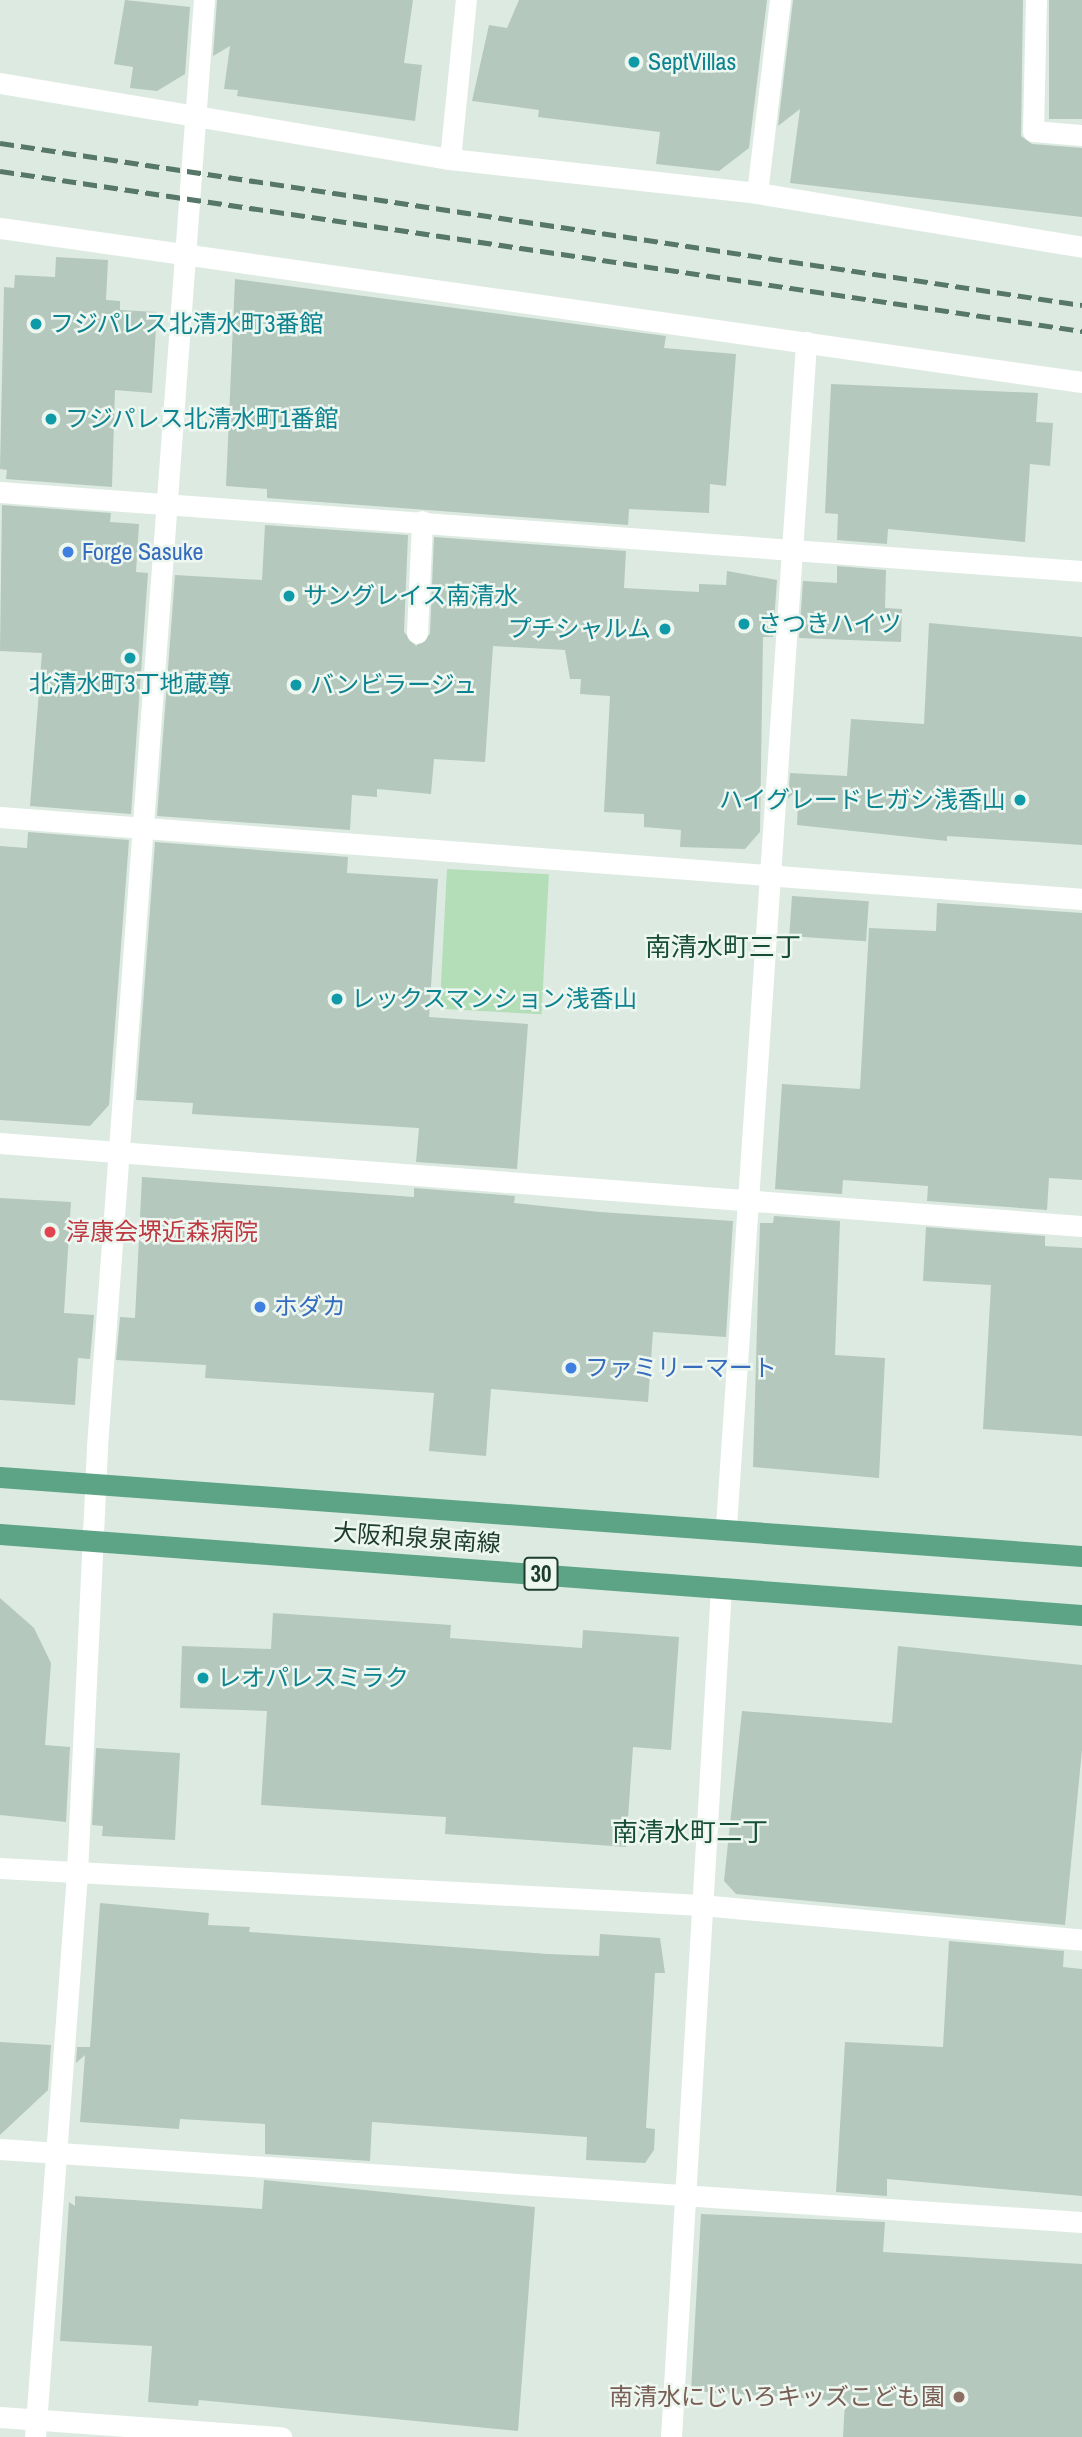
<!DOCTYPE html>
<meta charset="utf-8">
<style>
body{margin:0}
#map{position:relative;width:1082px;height:2437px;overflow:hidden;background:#ddeae2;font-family:"Archivo Narrow","Noto Sans JP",sans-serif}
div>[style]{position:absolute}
.green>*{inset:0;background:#b3deb8;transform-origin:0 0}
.building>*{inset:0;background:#b5c8bd;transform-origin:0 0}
.lane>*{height:21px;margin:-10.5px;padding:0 10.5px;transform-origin:10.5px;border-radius:10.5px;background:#fff}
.street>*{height:21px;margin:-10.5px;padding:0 10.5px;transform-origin:10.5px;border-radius:10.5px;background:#fff}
.primary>*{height:21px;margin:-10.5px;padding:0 10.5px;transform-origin:10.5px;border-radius:10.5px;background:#5da487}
.rail>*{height:5px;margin-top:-2.5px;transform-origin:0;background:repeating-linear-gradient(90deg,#577769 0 14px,transparent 0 21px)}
.dots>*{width:19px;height:19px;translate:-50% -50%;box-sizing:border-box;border:4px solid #edf7f0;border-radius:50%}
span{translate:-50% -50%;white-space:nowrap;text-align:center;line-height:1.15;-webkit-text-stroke:5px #edf7f0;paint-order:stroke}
.shield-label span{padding:2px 5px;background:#edf7f0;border:2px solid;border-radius:5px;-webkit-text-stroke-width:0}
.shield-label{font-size:23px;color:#1d3b2e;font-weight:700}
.culture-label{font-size:24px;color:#0d838f}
.left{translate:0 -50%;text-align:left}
.right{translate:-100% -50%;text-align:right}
.shop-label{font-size:24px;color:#366cbe}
.health-label{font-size:24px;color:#be3a42}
.street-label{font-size:24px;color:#1d3b2e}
.education-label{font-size:24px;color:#785e54}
.neighbourhood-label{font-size:26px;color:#184e38}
</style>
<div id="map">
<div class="green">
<i style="left:447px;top:869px;width:102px;height:140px;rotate:3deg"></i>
</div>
<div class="building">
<i style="clip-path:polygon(125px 0,190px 7px,185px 74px,157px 91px,130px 88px,133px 67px,114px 64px)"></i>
<i style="clip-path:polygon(217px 0,413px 0,404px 63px,422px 65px,415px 121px,237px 96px,238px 90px,224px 89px,230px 46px,213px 56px)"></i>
<i style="clip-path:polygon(519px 0,767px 0,749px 148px,719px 171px,656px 164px,660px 132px,538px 117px,539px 110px,472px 101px,489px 25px,507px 28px)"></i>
<i style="clip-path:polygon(793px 0,1023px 0,1021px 136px,1032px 144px,1082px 148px,1082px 217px,790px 183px,800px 109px,778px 126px)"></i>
<i style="left:1049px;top:0;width:33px;height:119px"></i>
<i style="clip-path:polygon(56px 257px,108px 260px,106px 300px,120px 301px,120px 310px,157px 312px,152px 393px,115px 390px,112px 487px,6px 479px,7px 470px,0 469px,4px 287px,14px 288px,15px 275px,55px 277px)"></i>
<i style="clip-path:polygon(235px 279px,666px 336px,664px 348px,736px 354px,726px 486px,710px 484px,709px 513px,629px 509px,628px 525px,267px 498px,267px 489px,226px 486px)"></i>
<i style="clip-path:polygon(831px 384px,1038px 393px,1036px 422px,1053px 423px,1050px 466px,1030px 464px,1025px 542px,888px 529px,887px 544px,837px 540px,838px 514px,825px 513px)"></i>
<i style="clip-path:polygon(2px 505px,111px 513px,110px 522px,139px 524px,136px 572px,148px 573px,131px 814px,30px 806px,42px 653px,0 651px)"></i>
<i style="clip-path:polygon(265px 525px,408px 535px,404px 632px,416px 646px,430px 634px,434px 537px,626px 551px,624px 588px,699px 592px,699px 584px,726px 585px,727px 571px,777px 580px,773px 637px,763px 637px,760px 832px,745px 849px,680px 847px,681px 830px,644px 827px,644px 814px,604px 812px,610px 696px,580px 694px,581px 679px,570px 679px,565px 650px,493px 646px,485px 762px,434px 759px,431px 794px,377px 789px,377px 797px,352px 795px,350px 830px,157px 816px,175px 575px,262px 580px)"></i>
<i style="clip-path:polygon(837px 566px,886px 570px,885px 608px,902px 609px,901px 642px,799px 638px,803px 581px,837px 583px)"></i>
<i style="clip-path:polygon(929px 623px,1082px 637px,1082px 845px,947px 836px,947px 841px,797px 825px,799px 787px,788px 799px,790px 773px,847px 776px,851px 719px,924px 724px)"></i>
<i style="clip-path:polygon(28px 832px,129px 840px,109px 1105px,90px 1126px,0 1120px,0 846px,27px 848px)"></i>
<i style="clip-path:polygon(155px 842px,348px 857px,347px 873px,438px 879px,429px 1017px,528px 1024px,517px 1169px,416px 1162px,419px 1128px,192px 1114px,193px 1103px,136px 1100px)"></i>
<i style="left:792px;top:896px;width:77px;height:40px;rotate:4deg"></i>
<i style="clip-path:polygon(937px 903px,1082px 913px,1082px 1180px,1049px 1178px,1047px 1210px,927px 1201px,928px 1186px,843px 1180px,842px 1194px,775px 1189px,782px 1084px,860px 1089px,869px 928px,936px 931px)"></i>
<i style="clip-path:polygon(142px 1177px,414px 1197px,414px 1188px,515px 1196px,514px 1203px,600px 1212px,733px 1221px,726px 1337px,653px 1332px,648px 1402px,491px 1389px,486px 1456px,429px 1451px,434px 1393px,205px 1378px,206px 1365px,116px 1360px,120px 1317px,135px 1318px)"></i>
<i style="clip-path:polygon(0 1198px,71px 1202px,64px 1313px,94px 1315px,90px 1359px,78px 1358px,75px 1405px,0 1400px)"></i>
<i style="clip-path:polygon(774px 1216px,840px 1221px,835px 1355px,885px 1358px,879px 1478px,753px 1467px,760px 1223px,773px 1223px)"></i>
<i style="clip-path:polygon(926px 1227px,1045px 1236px,1045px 1246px,1082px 1248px,1082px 1436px,983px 1429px,991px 1285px,923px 1281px)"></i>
<i style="clip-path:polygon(0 1598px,34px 1628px,51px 1663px,45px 1745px,70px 1747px,66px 1822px,0 1815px)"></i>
<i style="clip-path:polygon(273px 1613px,451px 1625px,450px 1638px,582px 1648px,583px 1630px,679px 1637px,671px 1750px,633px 1747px,626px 1847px,445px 1834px,446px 1817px,261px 1805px,267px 1711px,180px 1708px,182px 1646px,271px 1649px)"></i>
<i style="clip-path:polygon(898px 1646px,1082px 1665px,1082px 1750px,1065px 1925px,736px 1894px,724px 1881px,742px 1711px,892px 1723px)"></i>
<i style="clip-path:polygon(96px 1748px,180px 1753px,175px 1840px,102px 1836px,103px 1826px,92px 1825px)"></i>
<i style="clip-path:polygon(100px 1903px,209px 1913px,208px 1925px,250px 1927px,249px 1932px,547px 1954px,599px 1956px,600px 1934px,660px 1938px,665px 1973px,655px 1973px,646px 2128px,655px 2129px,654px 2150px,645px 2163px,586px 2160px,587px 2137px,372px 2122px,370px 2161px,265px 2154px,265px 2124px,180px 2119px,179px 2129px,80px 2122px,85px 2055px,76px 2063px,77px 2047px,90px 2047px)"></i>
<i style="clip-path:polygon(949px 1941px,1064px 1951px,1063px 1967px,1082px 1969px,1082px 2196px,887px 2179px,887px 2196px,836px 2192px,845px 2042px,943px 2047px)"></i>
<i style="clip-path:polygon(0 2042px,51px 2045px,48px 2090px,0 2135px)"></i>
<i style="clip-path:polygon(264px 2180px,535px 2207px,518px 2431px,199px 2400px,198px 2406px,148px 2402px,152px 2346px,60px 2341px,69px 2202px,75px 2206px,75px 2196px,262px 2209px)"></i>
<i style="clip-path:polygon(701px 2214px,885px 2222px,883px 2252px,1082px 2264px,1082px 2437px,843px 2437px,845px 2401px,691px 2391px)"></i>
</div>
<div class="lane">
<i style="left:1036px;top:0;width:131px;rotate:91.3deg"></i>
<i style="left:1033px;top:131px;width:49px;rotate:4.7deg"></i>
<i style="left:417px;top:633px;width:112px;rotate:-87.4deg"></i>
</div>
<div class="street">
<i style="left:0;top:83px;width:456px;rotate:9.6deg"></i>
<i style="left:450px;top:159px;width:309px;rotate:6.3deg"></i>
<i style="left:757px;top:193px;width:329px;rotate:9.4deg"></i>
<i style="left:450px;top:159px;width:160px;rotate:-84.3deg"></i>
<i style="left:757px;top:193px;width:194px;rotate:-83.2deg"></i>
<i style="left:0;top:228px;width:1093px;rotate:8.1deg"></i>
<i style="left:0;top:492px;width:1085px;rotate:4.18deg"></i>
<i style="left:0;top:817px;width:1085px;rotate:4.33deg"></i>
<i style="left:0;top:1143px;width:1085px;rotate:4.39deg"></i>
<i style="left:726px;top:1526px;width:1187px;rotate:-86.13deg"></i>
<i style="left:0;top:1868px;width:702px;rotate:3.02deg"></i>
<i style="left:701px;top:1905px;width:383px;rotate:5.2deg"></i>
<i style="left:0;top:2149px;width:1084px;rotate:3.86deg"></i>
<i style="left:0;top:2417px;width:282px;rotate:4.1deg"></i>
<i style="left:35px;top:2437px;width:566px;rotate:-85.74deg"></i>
<i style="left:77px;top:1873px;width:427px;rotate:-87.3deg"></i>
<i style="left:97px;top:1446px;width:1450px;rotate:-85.77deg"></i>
<i style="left:671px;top:2437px;width:851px;rotate:-86.63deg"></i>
</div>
<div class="primary">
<i style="left:0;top:1477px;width:1085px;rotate:4.18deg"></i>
<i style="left:0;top:1534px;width:1085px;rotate:4.28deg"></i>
</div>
<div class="rail">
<i style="left:0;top:143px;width:1094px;rotate:8.52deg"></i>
<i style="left:0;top:171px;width:1094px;rotate:8.41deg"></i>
</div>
<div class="dots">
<i style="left:634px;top:62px;background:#0f9aa8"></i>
<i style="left:36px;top:324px;background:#0f9aa8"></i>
<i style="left:51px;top:419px;background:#0f9aa8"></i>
<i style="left:68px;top:552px;background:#3f7fe0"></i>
<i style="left:289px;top:596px;background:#0f9aa8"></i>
<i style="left:744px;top:624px;background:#0f9aa8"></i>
<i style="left:665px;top:629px;background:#0f9aa8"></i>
<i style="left:130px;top:658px;background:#0f9aa8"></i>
<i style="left:296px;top:685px;background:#0f9aa8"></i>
<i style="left:1020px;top:800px;background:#0f9aa8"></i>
<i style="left:337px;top:999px;background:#0f9aa8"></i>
<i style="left:50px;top:1232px;background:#e0444e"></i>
<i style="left:260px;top:1307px;background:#3f7fe0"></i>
<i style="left:571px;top:1368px;background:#3f7fe0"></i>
<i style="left:203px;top:1678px;background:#0f9aa8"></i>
<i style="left:959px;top:2397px;background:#8d6e63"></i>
</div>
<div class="shield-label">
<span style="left:541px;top:1574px">30</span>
</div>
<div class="culture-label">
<span class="left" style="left:648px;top:62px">SeptVillas</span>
<span class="left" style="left:50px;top:324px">フジパレス北清水町3番館</span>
<span class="left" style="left:65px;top:419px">フジパレス北清水町1番館</span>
<span class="left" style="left:303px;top:596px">サングレイス南清水</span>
<span class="left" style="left:758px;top:624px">さつきハイツ</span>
<span class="right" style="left:651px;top:629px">プチシャルム</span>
<span style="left:130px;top:684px">北清水町3丁地蔵尊</span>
<span class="left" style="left:310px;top:685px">バンビラージュ</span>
<span class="right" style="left:1006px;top:800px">ハイグレードヒガシ浅香山</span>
<span class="left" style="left:351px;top:999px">レックスマンション浅香山</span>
<span class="left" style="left:217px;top:1678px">レオパレスミラク</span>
</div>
<div class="shop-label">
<span class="left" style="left:82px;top:552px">Forge Sasuke</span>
<span class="left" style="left:274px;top:1307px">ホダカ</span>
<span class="left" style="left:585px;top:1368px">ファミリーマート</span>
</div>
<div class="health-label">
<span class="left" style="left:66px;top:1232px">淳康会堺近森病院</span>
</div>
<div class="street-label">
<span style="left:417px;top:1538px;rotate:4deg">大阪和泉泉南線</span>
</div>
<div class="education-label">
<span class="right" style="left:945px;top:2397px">南清水にじいろキッズこども園</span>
</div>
<div class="neighbourhood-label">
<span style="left:723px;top:947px">南清水町三丁</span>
<span style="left:690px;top:1832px">南清水町二丁</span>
</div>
</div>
